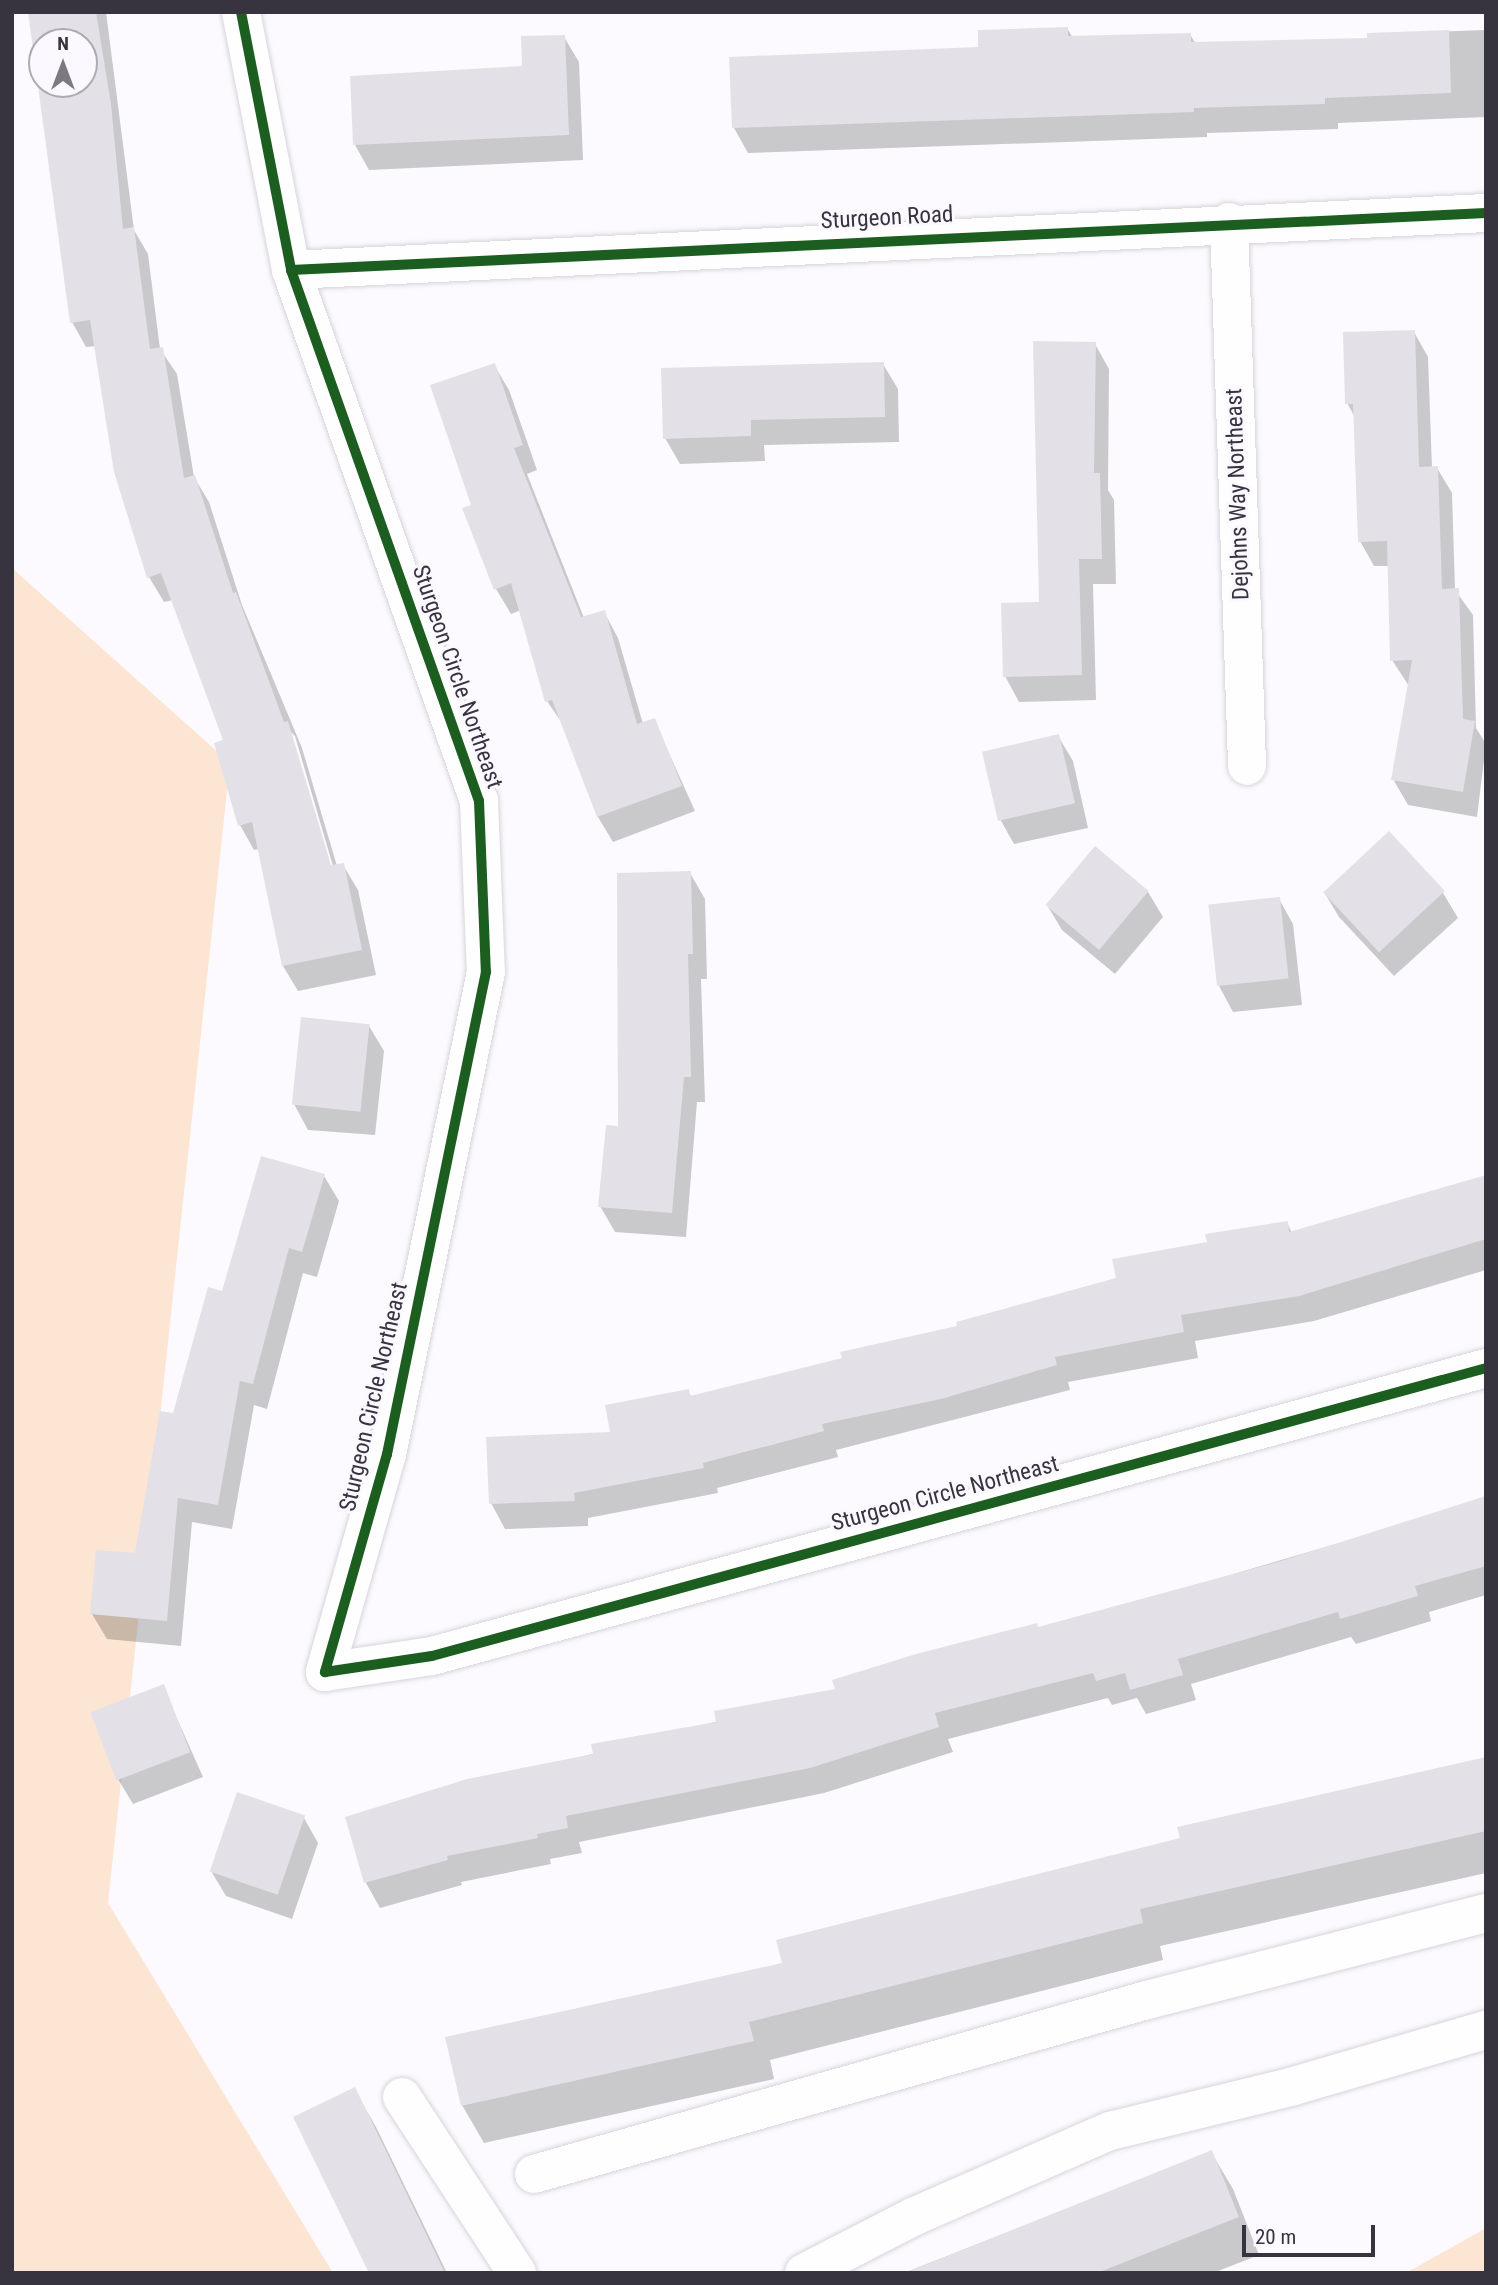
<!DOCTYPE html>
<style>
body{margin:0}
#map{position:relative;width:1498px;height:2285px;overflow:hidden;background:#fcfafe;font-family:"Roboto Condensed",sans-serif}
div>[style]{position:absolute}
.green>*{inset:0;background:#fce5d2}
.shadow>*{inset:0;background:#0003}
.building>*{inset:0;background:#e3e1e7;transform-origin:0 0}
.roads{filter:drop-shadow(0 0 2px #d6d4db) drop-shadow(0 0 2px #d6d4db)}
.minor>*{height:38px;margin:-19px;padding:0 19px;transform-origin:19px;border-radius:19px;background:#fffeff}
.cycleway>*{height:10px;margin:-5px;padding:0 5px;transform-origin:5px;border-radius:5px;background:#1b5e20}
span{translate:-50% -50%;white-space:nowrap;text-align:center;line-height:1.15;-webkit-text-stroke:6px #fbf9ff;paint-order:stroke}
.street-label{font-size:23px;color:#37343f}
.frame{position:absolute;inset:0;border:14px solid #37343f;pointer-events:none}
.north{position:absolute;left:28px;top:28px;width:70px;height:70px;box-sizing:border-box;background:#fbf9ff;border:2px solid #adaab2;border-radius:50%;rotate:0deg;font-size:19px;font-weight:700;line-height:28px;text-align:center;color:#37343f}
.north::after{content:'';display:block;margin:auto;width:24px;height:32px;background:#7c7982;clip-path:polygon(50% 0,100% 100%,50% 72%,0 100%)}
.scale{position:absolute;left:1242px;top:2225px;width:133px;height:32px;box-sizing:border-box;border:4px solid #37343f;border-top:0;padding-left:9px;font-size:21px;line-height:24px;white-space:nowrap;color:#37343f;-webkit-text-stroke:5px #fbf9ff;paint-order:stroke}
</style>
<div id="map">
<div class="green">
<i style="clip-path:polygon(12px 568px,230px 763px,108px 1903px,333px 2273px,12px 2273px)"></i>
<i style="clip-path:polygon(1486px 2228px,1486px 2273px,1406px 2273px)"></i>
</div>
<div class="shadow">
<i style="clip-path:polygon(evenodd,30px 12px,106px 12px,134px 230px,148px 254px,160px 349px,177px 374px,194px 477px,209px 502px,242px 605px,302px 748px,337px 866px,343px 865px,358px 890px,376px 975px,298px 991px,283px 966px,259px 849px,254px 850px,240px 825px,226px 741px,173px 600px,164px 602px,149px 577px,96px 346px,86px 347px,72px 322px,30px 12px,42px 42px,84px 42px,84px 84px,42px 84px,42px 42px,30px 12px,289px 730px,295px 736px,335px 873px,332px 874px,289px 730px)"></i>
<i style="clip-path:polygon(1067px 28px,1073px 38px,1190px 34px,1195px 43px,1369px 40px,1368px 34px,1486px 30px,1486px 117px,1338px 123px,1338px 129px,1207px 133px,1207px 137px,748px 153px,734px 128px,980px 49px)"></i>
<i style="clip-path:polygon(564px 37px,579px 62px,583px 160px,369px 170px,355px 145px,524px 68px)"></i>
<i style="clip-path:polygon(1414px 332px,1428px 357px,1432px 468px,1437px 468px,1452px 493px,1455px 590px,1473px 615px,1476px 728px,1486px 744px,1477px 817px,1408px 805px,1393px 779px,1409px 686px,1392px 660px,1389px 566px,1374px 566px,1360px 541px,1356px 419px,1347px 403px)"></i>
<i style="clip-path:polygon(1095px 344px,1109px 369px,1108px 490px,1114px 500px,1116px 584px,1093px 584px,1096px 700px,1019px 702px,1005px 676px,1041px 604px)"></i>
<i style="clip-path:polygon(883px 364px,898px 389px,899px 442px,764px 445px,765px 461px,680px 464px,665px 438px)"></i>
<i style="clip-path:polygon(494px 365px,509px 390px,537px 470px,527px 474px,584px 618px,604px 612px,618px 638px,643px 724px,654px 720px,695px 811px,613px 842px,598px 817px,564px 726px,547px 701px,521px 610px,511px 614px,496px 589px,474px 506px)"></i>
<i style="clip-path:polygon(1058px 736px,1073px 761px,1088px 828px,1014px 844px,1000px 819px)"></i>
<i style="clip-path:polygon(690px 873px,705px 899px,707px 979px,701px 979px,705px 1102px,697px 1102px,686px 1237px,615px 1232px,600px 1206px)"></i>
<i style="clip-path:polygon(1148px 892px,1163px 917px,1115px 974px,1062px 930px,1047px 905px)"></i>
<i style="clip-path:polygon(1324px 892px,1443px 893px,1458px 918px,1394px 976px,1339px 917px)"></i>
<i style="clip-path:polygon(1279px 899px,1293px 924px,1302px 1005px,1233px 1012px,1219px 986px)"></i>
<i style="clip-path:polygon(369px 1026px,384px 1051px,375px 1135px,308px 1130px,294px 1104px)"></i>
<i style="clip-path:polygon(324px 1176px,339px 1201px,317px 1277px,303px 1273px,267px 1409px,254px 1405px,232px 1529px,192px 1522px,181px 1646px,107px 1639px,92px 1614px,136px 1555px,175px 1415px,223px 1293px)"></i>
<i style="clip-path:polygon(1486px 1177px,1486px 1270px,1314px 1321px,1195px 1341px,1198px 1358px,1068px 1382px,1070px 1390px,836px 1450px,838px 1457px,717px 1488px,718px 1493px,588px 1518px,588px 1526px,505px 1529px,491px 1503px,688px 1391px,692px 1398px,959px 1328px,1118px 1279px,1209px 1243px,1287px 1223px,1292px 1233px)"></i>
<i style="clip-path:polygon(1486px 1500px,1486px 1595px,1429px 1612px,1431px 1621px,1356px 1644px,1351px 1637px,1191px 1684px,1196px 1700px,1146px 1714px,1137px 1698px,1112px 1705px,1108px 1698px,948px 1739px,953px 1752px,824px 1793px,579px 1842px,582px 1853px,550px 1859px,551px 1864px,461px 1882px,462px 1885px,380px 1908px,366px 1883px,347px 1818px,837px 1690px)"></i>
<i style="clip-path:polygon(163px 1687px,203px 1777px,133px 1804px,118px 1779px)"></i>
<i style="clip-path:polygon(1486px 1759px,1486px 1873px,1160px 1946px,1163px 1960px,770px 2060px,774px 2079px,484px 2143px,462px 2105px,784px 1964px,1182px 1839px)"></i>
<i style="clip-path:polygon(304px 1818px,318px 1843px,292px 1919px,226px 1896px,211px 1871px)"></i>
<i style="clip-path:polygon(354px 2089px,376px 2127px,447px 2273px,371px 2273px)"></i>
<i style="clip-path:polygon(1211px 2152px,1233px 2189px,1259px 2255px,1213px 2273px,904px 2273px)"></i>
</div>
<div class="building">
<i style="clip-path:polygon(evenodd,28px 12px,96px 12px,111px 104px,123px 229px,134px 227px,150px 349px,163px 347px,184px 478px,195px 475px,233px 593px,236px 592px,284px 722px,288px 721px,331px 865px,344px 863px,362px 950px,282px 966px,252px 822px,238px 826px,214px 743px,223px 740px,161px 573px,147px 578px,114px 472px,90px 320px,70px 323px,28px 12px,42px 42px,84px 42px,84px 84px,42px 84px,42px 42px)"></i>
<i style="clip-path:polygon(1068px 27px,1068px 36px,1191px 33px,1191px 42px,1367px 38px,1367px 33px,1449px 30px,1451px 93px,1325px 98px,1325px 104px,1194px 108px,1194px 112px,732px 128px,729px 57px,978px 47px,978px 30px)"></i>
<i style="clip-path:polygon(565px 35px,569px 135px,353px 145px,350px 76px,522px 66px,521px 36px)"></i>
<i style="clip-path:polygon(1415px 330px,1419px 467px,1438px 466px,1442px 589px,1459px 588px,1463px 719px,1475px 721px,1463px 792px,1391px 780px,1412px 660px,1390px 661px,1387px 541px,1358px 542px,1353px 404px,1345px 404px,1343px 332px)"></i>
<i style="clip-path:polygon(1033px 341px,1096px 342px,1094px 473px,1100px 473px,1102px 559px,1079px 559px,1082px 675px,1003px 677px,1001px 603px,1039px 602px)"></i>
<i style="clip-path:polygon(884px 362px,885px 417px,751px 420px,751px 436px,663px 439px,661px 368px)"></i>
<i style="clip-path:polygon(495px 363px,523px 445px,514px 448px,581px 617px,605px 610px,637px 724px,655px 718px,682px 786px,597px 817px,552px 700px,545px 702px,511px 583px,494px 590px,462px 508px,471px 505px,430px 385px)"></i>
<i style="left:1059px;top:734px;width:71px;height:79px;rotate:77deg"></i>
<i style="left:1389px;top:831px;width:82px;height:90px;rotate:47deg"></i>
<i style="left:1095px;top:846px;width:70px;height:77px;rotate:40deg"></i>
<i style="clip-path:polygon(691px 871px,693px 954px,688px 954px,691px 1077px,684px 1077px,672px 1213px,598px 1207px,606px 1125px,618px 1126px,617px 873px)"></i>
<i style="left:1280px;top:897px;width:82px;height:72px;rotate:84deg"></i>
<i style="left:301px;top:1017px;width:69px;height:88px;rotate:6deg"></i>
<i style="clip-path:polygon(261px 1156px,325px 1174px,302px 1252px,289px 1248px,253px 1384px,240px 1381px,218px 1505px,178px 1498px,167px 1621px,90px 1614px,96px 1550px,135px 1553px,160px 1411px,173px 1413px,208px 1287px,222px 1291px)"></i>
<i style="clip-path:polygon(1486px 1175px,1486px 1239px,1299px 1296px,1181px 1315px,1184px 1332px,1055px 1357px,1057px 1365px,941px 1399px,822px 1424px,824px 1431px,703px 1463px,704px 1468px,574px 1493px,575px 1501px,489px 1504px,486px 1437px,610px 1432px,605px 1405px,689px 1389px,690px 1396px,842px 1358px,840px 1352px,957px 1326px,956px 1322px,1116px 1278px,1112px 1259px,1207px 1242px,1205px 1234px,1288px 1221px,1289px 1232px)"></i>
<i style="clip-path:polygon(1486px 1496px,1486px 1566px,1415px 1586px,1418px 1596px,1340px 1619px,1338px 1612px,1178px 1659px,1183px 1675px,1130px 1690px,1125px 1673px,1096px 1681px,1093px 1673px,935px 1713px,939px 1727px,810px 1768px,566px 1816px,568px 1828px,537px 1834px,538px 1838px,447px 1856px,448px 1860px,364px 1883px,345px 1817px,467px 1779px,593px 1754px,591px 1744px,716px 1722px,714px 1711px,835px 1689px,832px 1680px,916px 1654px,1037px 1623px,1038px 1627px,1281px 1561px)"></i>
<i style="left:164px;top:1684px;width:73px;height:79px;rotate:69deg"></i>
<i style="clip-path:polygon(1486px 1757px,1486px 1831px,1140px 1909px,1143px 1923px,749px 2022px,754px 2041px,461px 2106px,445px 2037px,782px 1963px,776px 1940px,1180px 1838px,1177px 1827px)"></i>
<i style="left:237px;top:1792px;width:72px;height:84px;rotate:19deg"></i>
<i style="clip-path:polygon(355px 2087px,445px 2273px,369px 2273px,293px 2117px)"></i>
<i style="clip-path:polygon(1212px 2150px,1239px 2217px,1097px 2273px,905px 2273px)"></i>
</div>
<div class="roads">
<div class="minor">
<i style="left:241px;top:12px;width:263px;rotate:79deg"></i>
<i style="left:291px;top:270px;width:563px;rotate:70.5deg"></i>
<i style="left:479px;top:801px;width:171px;rotate:87.7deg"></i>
<i style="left:486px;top:972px;width:492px;rotate:101.6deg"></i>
<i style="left:387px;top:1454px;width:227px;rotate:105.9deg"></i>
<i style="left:325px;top:1672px;width:108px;rotate:-8.5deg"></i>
<i style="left:432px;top:1656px;width:1093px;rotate:-15.28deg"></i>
<i style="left:1229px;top:222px;width:544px;rotate:88.1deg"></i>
<i style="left:291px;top:270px;width:1196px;rotate:-2.73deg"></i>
<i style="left:402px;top:2097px;width:210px;rotate:56.8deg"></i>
<i style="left:534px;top:2174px;width:637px;rotate:-15.85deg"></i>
<i style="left:1147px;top:2000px;width:350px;rotate:-14.4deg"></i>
<i style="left:804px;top:2273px;width:125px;rotate:-27.2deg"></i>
<i style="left:915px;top:2216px;width:213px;rotate:-23.6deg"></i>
<i style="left:1110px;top:2131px;width:189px;rotate:-13.7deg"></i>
<i style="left:1294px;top:2086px;width:200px;rotate:-16.3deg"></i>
</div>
</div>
<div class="cycleway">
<i style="left:241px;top:12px;width:263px;rotate:79deg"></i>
<i style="left:291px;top:270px;width:563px;rotate:70.5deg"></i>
<i style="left:479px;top:801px;width:171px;rotate:87.7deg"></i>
<i style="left:486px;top:972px;width:492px;rotate:101.6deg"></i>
<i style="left:387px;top:1454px;width:227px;rotate:105.9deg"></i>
<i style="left:325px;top:1672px;width:108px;rotate:-8.5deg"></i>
<i style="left:432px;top:1656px;width:1093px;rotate:-15.28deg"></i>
<i style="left:291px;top:270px;width:1196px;rotate:-2.73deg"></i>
</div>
<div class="street-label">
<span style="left:887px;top:218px;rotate:-3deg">Sturgeon Road</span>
<span style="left:1238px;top:494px;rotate:-92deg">Dejohns Way Northeast</span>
<span style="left:457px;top:677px;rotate:71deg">Sturgeon Circle Northeast</span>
<span style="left:374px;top:1397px;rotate:-77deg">Sturgeon Circle Northeast</span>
<span style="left:945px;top:1494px;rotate:-15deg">Sturgeon Circle Northeast</span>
</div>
<div class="frame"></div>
<div class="north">N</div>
<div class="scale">20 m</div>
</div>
